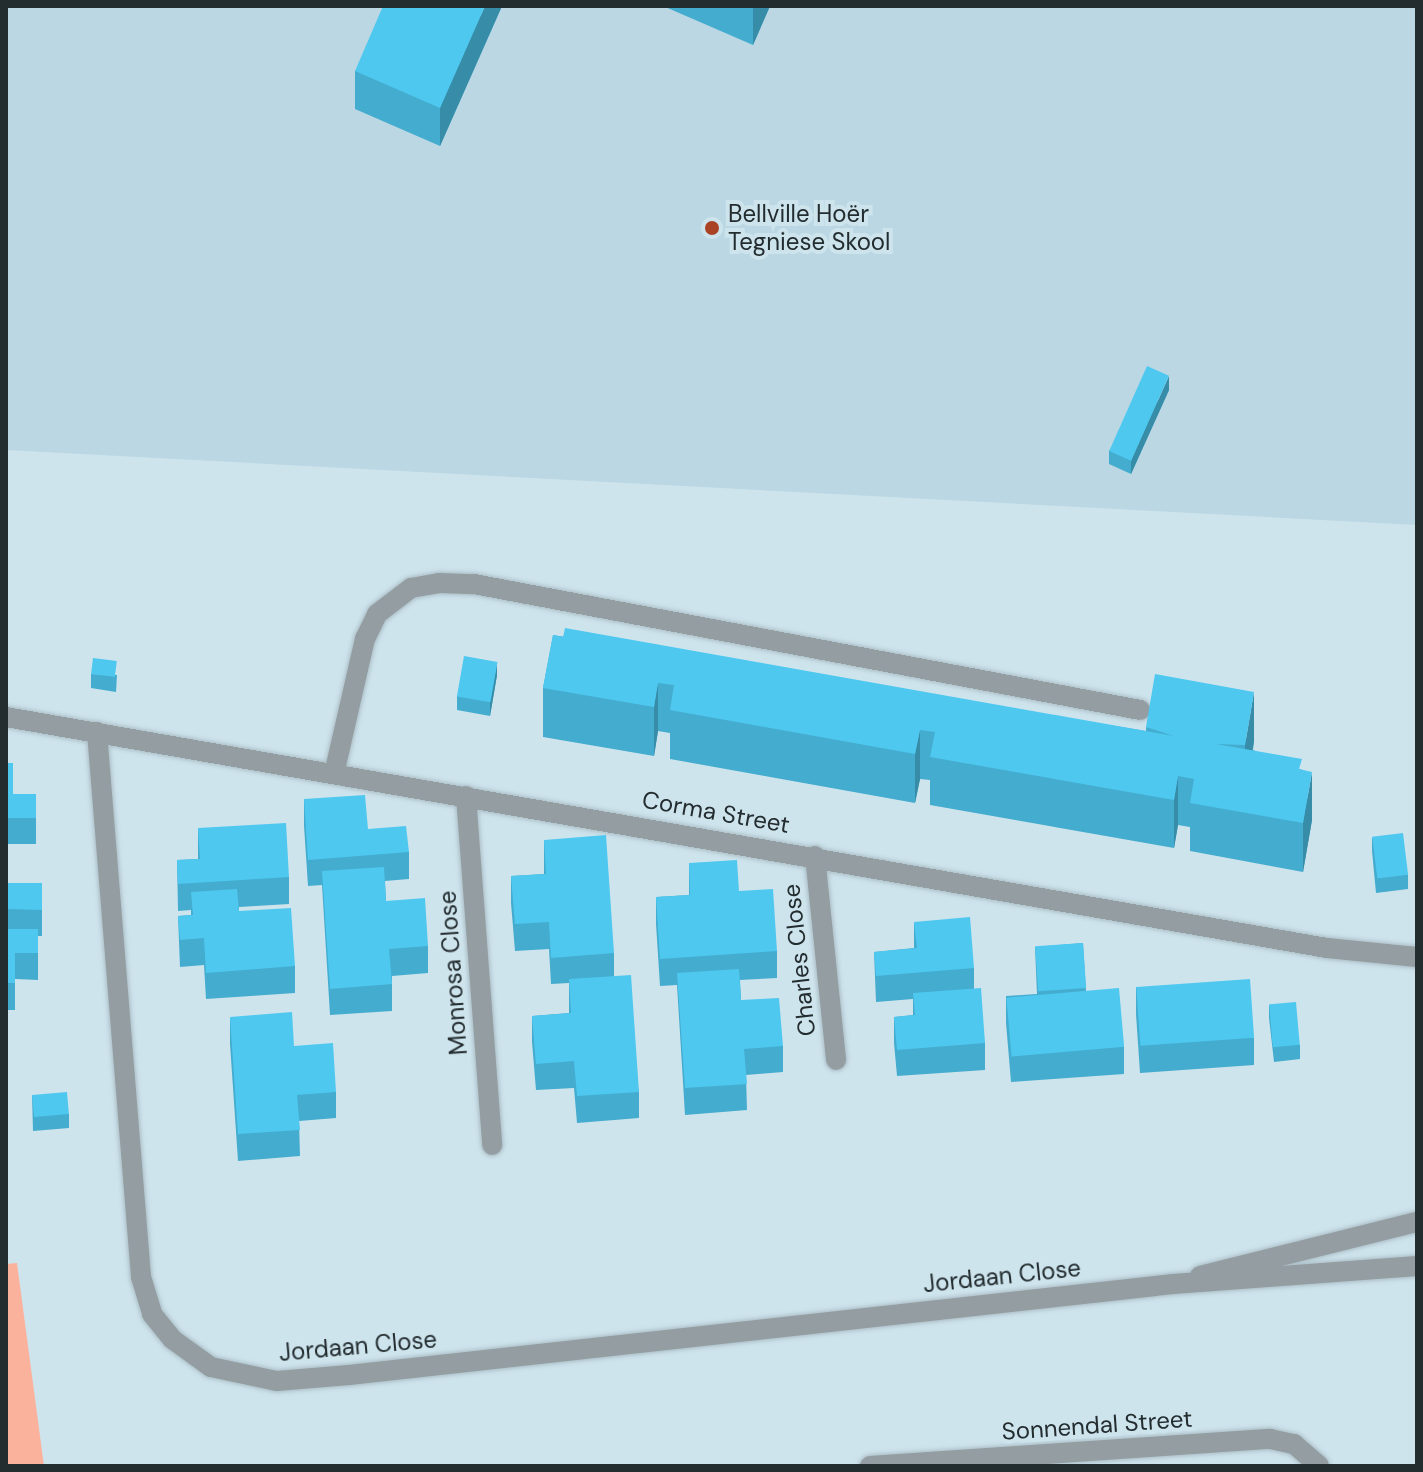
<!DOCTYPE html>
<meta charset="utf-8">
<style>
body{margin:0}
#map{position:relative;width:1423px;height:1472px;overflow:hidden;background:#cee4ed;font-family:"DM Sans",sans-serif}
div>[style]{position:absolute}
.built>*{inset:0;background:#bad7e3}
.green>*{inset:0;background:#fbb29d}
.path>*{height:5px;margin-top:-2.5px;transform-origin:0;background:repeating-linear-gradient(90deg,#90a1a8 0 4px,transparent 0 10px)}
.roads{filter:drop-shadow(0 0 2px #acbfc7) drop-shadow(0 0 2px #acbfc7)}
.minor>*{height:20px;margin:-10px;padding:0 10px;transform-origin:10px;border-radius:10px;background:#949da1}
.wall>*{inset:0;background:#44acce}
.shaded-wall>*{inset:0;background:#378ca8}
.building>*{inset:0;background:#4fc8f0;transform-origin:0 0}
.dots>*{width:22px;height:22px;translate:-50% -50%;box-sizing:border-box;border:4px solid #cee4ed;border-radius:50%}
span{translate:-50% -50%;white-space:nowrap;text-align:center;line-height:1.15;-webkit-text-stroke:8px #cee4ed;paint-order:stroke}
.poi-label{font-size:24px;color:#232c2f}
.left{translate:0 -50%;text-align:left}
.street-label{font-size:24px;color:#232c2f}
.frame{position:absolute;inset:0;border:8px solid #232c2f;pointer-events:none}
</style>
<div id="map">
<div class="built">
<i style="clip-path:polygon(6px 6px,1417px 6px,1417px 525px,6px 450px)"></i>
</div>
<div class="green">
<i style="clip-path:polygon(17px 1263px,44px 1466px,6px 1466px,6px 1264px)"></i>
</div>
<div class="path">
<i style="left:6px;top:1465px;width:1px;rotate:45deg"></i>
</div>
<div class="roads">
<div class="minor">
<i style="left:6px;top:717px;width:1341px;rotate:9.92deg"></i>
<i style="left:1327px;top:948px;width:90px;rotate:5.7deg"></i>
<i style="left:97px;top:732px;width:547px;rotate:85.38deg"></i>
<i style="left:141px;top:1277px;width:39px;rotate:73deg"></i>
<i style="left:152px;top:1314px;width:32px;rotate:51deg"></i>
<i style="left:172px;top:1339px;width:48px;rotate:35.7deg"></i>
<i style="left:211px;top:1367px;width:67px;rotate:12deg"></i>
<i style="left:277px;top:1381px;width:72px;rotate:-4.8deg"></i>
<i style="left:349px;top:1375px;width:829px;rotate:-6.3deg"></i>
<i style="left:1173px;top:1284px;width:245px;rotate:-4.2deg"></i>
<i style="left:334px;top:774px;width:139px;rotate:-77.1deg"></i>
<i style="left:365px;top:639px;width:28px;rotate:-64deg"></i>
<i style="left:377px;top:614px;width:43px;rotate:-37.4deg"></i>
<i style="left:411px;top:588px;width:28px;rotate:-10deg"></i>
<i style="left:439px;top:583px;width:35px;rotate:2deg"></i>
<i style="left:474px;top:584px;width:678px;rotate:10.71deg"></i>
<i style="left:466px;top:796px;width:350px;rotate:85.7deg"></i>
<i style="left:815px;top:856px;width:205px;rotate:84.1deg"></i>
<i style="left:1200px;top:1276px;width:224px;rotate:-14deg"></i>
<i style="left:870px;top:1466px;width:401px;rotate:-3.9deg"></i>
<i style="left:1270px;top:1439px;width:25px;rotate:12deg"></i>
<i style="left:1294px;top:1444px;width:33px;rotate:41deg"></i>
</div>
</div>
<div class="wall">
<i style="clip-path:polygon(502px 6px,440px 146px,355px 109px,355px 71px)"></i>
<i style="clip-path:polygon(663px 6px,770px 6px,753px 45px)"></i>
<i style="clip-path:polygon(1169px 390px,1131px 474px,1109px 464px,1109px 451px)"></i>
<i style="clip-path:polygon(553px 635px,1146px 731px,1146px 727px,1254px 741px,1253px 750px,1302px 770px,1312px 820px,1303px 872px,1190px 851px,1190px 827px,1178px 825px,1174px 848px,930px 805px,930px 780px,920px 779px,915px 803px,670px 759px,670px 733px,658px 731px,654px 756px,543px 737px,543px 688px)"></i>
<i style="clip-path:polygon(91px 674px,117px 675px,116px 692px,91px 688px)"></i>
<i style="clip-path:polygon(497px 675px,490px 716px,457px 710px,457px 696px)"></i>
<i style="clip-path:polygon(6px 763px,13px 794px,36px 794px,36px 844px,6px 844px)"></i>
<i style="clip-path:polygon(304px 799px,368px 829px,409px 852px,409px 879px,385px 881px,386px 901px,428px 946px,428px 973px,392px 976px,392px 1011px,330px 1015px,322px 885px,308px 886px,304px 826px)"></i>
<i style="clip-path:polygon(198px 828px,289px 877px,289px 904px,239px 907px,239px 911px,295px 966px,295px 993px,206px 999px,204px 965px,180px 967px,178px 916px,191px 915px,191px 910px,178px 911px,177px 860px,198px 859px)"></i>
<i style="clip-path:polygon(1372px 837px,1408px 875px,1408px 889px,1376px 893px,1372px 851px)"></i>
<i style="clip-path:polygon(544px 840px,614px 953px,614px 976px,639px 1092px,639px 1118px,577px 1123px,574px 1088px,536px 1090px,532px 1042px,532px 1016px,569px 1013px,569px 983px,551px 984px,549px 949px,515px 951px,511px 903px,511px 876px,544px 874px)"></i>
<i style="clip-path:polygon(6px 857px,8px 883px,42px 883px,42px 936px,38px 936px,38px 980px,15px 979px,15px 1010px,6px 1010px)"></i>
<i style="clip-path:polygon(689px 863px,739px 891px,777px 951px,777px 978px,740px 980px,741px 1000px,783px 1046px,783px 1072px,746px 1075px,747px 1110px,685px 1115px,677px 985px,660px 986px,656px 924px,656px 897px,689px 895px)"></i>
<i style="clip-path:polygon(914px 922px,974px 968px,974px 989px,985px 1043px,985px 1070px,897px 1076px,894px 1043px,894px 1017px,913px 1015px,913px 999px,876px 1002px,874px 952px,914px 948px)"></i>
<i style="clip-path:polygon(1083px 943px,1086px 991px,1124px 1047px,1124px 1074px,1011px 1082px,1006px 1023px,1006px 996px,1037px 994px,1035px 947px)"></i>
<i style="clip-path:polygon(1136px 987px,1254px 1038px,1254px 1065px,1140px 1073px,1136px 1014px)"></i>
<i style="clip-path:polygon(1269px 1005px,1300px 1045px,1300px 1059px,1274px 1062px,1269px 1018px)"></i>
<i style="clip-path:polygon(230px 1017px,294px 1046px,336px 1092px,336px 1118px,299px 1121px,300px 1156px,238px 1161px,230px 1044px)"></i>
<i style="clip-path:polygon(32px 1095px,69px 1114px,69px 1128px,33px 1131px)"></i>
</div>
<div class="shaded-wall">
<i style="clip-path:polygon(485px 6px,502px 6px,440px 146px,440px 108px)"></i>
<i style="clip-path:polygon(753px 6px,770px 6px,753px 45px)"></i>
<i style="clip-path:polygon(1169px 376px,1169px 390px,1131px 474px,1131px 461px)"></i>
<i style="clip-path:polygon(497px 662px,497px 675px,490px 716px,490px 703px)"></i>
<i style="clip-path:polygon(658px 683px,658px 731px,654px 756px,654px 707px)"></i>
<i style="clip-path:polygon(1254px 692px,1254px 741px,1245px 793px,1245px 745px)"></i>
<i style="clip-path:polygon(920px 730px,920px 779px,915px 803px,915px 754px)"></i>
<i style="clip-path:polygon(1312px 772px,1312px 820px,1303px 872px,1303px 823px)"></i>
<i style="clip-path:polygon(1178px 776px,1178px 825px,1174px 848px,1174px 800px)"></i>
</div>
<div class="building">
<i style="clip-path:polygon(383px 6px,485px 6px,440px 108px,355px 71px)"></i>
<i style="left:1147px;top:366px;width:24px;height:93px;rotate:24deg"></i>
<i style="clip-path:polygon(565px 628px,1174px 736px,1146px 727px,1155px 674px,1254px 692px,1245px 745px,1216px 744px,1302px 759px,1299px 769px,1312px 772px,1303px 823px,1190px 803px,1194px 779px,1178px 776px,1174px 800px,930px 757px,935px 732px,920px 730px,915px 754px,670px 710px,674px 685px,658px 683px,654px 707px,543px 688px,553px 635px,563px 637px)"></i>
<i style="left:464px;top:656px;width:34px;height:41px;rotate:10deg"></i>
<i style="left:93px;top:658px;width:24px;height:16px;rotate:7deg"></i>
<i style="clip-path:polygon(6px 763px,13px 763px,13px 794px,36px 794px,36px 818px,6px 818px)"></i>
<i style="clip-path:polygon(365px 795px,368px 829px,406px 826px,409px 852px,308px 860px,304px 799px)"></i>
<i style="clip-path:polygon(286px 823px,289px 877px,178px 884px,177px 860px,200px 859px,198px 828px)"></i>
<i style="left:1403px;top:833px;width:42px;height:31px;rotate:83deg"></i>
<i style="clip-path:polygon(606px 835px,614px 953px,551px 958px,549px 922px,515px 924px,511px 876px,546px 874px,544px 840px)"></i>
<i style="clip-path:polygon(6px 857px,8px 857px,8px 883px,42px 883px,42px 910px,6px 909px)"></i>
<i style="clip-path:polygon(737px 860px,739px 891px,773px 889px,777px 951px,660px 959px,656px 897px,690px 895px,689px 863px)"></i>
<i style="clip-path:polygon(384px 867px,386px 901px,425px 898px,428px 946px,389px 949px,392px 984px,330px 989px,322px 871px)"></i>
<i style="clip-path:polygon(237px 889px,239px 911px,291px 908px,295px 966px,206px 973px,204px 938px,180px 940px,178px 916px,193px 915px,191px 892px)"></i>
<i style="clip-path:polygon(970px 917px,974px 968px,876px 976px,874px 952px,917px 948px,914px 922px)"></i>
<i style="clip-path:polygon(6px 929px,38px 929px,38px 953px,15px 953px,15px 983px,6px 983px)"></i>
<i style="left:1083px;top:943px;width:45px;height:48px;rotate:86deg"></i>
<i style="clip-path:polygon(739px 969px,741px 1000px,779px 998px,783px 1046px,744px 1049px,747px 1084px,685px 1088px,677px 973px)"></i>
<i style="clip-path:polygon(631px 975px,639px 1092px,577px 1096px,574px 1061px,536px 1064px,532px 1016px,571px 1013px,569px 979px)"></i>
<i style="left:1250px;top:979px;width:59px;height:114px;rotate:86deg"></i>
<i style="clip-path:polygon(981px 988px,985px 1043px,897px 1050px,894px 1017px,915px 1015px,913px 993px)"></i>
<i style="left:1119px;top:988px;width:59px;height:113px;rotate:85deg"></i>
<i style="left:1296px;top:1002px;width:43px;height:27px;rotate:85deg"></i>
<i style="clip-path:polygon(292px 1012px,294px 1046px,333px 1043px,336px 1092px,297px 1095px,300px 1130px,238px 1134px,230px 1017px)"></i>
<i style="left:67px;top:1092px;width:22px;height:35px;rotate:85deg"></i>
</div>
<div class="dots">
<i style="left:712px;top:228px;background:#aa4224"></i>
</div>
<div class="poi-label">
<span class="left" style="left:728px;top:228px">Bellville Hoër<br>Tegniese Skool</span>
</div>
<div class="street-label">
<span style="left:716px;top:812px;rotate:10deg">Corma Street</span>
<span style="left:799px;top:960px;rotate:-96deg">Charles Close</span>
<span style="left:453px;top:973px;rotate:-94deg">Monrosa Close</span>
<span style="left:1002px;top:1276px;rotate:-6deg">Jordaan Close</span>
<span style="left:358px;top:1346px;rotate:-5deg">Jordaan Close</span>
<span style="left:1097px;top:1425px;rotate:-4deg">Sonnendal Street</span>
</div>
<div class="frame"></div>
</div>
